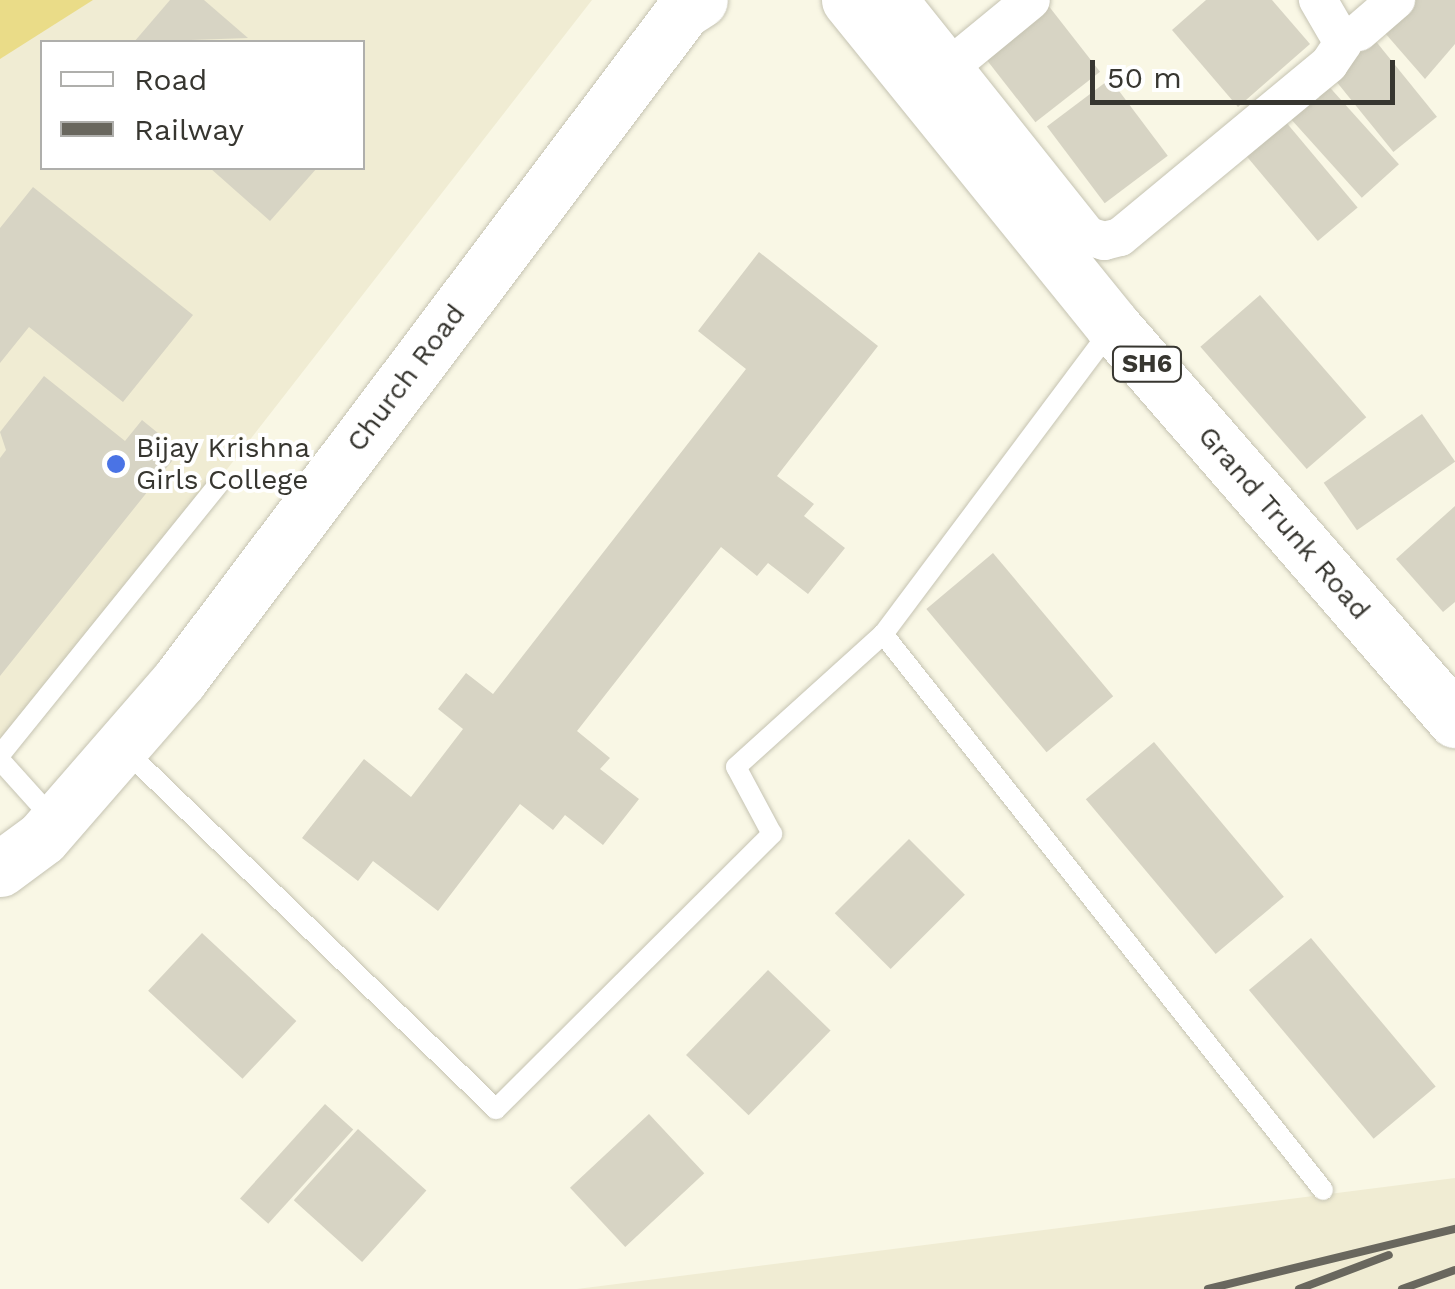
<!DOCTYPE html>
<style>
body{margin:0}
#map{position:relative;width:1455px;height:1289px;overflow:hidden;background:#f9f7e5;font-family:"Work Sans",sans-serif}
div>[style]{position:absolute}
.built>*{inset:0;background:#f0ecd3}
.green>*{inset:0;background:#eadc88}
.building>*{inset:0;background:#d7d4c4;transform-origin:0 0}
.roads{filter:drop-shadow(0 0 2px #c5c3b2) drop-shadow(0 0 2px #c5c3b2)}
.lane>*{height:20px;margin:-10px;padding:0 10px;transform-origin:10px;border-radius:10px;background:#fff}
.street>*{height:38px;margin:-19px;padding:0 19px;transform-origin:19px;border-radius:19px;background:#fff}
.secondary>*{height:55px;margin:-27.5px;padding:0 27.5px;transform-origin:27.5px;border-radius:27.5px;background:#fff}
.primary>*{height:55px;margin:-27.5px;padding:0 27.5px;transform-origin:27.5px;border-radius:27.5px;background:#fff}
.rail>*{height:8px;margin:-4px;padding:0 4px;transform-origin:4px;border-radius:4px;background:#69675e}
.dots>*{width:28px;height:28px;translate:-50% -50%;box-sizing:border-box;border:5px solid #fff;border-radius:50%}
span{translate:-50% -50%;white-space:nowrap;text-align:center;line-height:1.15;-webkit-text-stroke:8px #fff;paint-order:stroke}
.shield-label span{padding:2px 8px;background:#fff;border:2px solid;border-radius:8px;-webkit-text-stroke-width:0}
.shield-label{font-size:25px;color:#373630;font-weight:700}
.street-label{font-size:28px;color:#373630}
.poi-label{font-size:28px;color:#373630}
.left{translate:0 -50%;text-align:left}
.legend{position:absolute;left:40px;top:40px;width:325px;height:130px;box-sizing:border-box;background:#fff;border:2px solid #afafac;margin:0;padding:12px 18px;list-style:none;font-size:30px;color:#373630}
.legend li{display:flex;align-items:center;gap:20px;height:50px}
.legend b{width:50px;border:2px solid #afafac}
.scale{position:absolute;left:1090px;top:60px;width:305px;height:45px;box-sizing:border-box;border:5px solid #373630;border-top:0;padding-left:12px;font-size:30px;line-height:35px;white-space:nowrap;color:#373630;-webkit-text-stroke:8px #fff;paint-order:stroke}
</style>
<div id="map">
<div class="built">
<i style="clip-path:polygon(evenodd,0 0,592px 0,0 761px,0 0,42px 42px,362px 42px,362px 168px,42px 168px,42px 42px)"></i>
<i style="clip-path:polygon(1455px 1178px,1455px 1289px,577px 1289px)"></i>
</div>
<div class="green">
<i style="clip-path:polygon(0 0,93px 0,0 59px)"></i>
</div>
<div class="building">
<i style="clip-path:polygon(170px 0,204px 0,248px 38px,134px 42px)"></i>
<i style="left:1044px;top:0;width:91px;height:82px;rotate:52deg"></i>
<i style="clip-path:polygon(1206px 0,1272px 0,1310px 44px,1238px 107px,1172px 30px)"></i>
<i style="clip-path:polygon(1406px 0,1455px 0,1455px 44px,1425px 79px,1378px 25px)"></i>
<i style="left:1374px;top:39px;width:100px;height:56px;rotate:51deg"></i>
<i style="left:1110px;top:79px;width:96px;height:79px;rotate:53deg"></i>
<i style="left:1324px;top:81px;width:112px;height:50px;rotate:48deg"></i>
<i style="left:1285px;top:121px;width:113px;height:52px;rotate:50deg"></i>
<i style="clip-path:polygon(210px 168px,317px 168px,270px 221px)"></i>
<i style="clip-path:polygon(33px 187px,193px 315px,123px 402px,29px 327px,0 363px,0 228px)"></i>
<i style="clip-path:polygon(759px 252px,878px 346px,777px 476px,814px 504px,804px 516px,845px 548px,808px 594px,768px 563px,757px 576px,721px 547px,577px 731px,610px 758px,600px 769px,639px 799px,603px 845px,565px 815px,553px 830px,520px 804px,438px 911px,373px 861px,358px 881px,302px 838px,364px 759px,411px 797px,463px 729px,438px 709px,466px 673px,493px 694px,746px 369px,698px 331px)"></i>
<i style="left:1260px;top:295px;width:162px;height:79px;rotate:49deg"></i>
<i style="clip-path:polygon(44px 376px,125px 441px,142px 420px,180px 451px,0 676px,0 458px,6px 450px,0 432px)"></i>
<i style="left:1422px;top:414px;width:58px;height:120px;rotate:55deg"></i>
<i style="clip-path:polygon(1455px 506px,1455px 602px,1443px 612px,1396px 559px)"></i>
<i style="left:993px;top:553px;width:187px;height:87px;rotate:50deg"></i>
<i style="left:1154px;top:742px;width:202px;height:89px;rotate:50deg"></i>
<i style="left:909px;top:839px;width:79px;height:105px;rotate:45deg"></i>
<i style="left:202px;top:933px;width:129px;height:79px;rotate:43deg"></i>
<i style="left:1311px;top:938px;width:194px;height:81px;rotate:50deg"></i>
<i style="left:768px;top:970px;width:87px;height:118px;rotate:44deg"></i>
<i style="left:325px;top:1104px;width:38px;height:127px;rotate:42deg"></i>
<i style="left:649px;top:1114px;width:81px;height:108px;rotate:47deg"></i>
<i style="left:358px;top:1129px;width:92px;height:96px;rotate:42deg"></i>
</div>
<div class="roads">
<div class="lane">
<i style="left:1113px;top:327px;width:384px;rotate:126.8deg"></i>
<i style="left:883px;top:634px;width:709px;rotate:51.64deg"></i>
<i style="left:123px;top:748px;width:519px;rotate:44.06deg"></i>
<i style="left:496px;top:1109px;width:390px;rotate:-44.9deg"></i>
<i style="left:772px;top:834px;width:76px;rotate:-118.2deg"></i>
<i style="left:736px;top:767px;width:198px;rotate:-42.1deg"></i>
<i style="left:0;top:755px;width:346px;rotate:-51.1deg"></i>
<i style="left:0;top:760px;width:82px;rotate:48deg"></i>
</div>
<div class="street">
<i style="left:900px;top:0;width:83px;rotate:51.3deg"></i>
<i style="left:952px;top:65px;width:102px;rotate:-39.4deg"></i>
<i style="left:1359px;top:32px;width:49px;rotate:-40.9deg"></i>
<i style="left:952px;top:65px;width:218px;rotate:51.5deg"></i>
<i style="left:1088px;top:236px;width:17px;rotate:17deg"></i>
<i style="left:1104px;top:241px;width:16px;rotate:-14deg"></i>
<i style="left:1120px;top:237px;width:271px;rotate:-39.6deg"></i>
<i style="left:1329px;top:64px;width:25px;rotate:-56deg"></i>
<i style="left:1343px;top:43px;width:50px;rotate:-120.2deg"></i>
</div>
<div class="secondary">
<i style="left:0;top:869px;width:52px;rotate:-36.4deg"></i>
<i style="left:42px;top:838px;width:211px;rotate:-49deg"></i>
<i style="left:180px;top:679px;width:836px;rotate:-53.02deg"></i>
<i style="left:683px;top:11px;width:20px;rotate:-33deg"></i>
</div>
<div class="primary">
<i style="left:849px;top:0;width:419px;rotate:51deg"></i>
<i style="left:1113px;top:326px;width:522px;rotate:49.04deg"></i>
</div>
</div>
<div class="rail">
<i style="left:1208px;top:1289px;width:254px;rotate:-13.7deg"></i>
<i style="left:1299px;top:1289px;width:96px;rotate:-20.7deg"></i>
<i style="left:1402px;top:1289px;width:56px;rotate:-19.7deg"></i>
</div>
<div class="dots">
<i style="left:116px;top:464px;background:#4a73e5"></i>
</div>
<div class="shield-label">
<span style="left:1147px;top:364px">SH6</span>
</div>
<div class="street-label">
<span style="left:406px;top:378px;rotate:-53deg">Church Road</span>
<span style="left:1284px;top:523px;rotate:49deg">Grand Trunk Road</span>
</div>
<div class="poi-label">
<span class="left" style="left:136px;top:464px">Bijay Krishna<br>Girls College</span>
</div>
<ul class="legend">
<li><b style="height:12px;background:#fff"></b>Road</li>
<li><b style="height:12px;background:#69675e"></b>Railway</li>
</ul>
<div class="scale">50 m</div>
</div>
